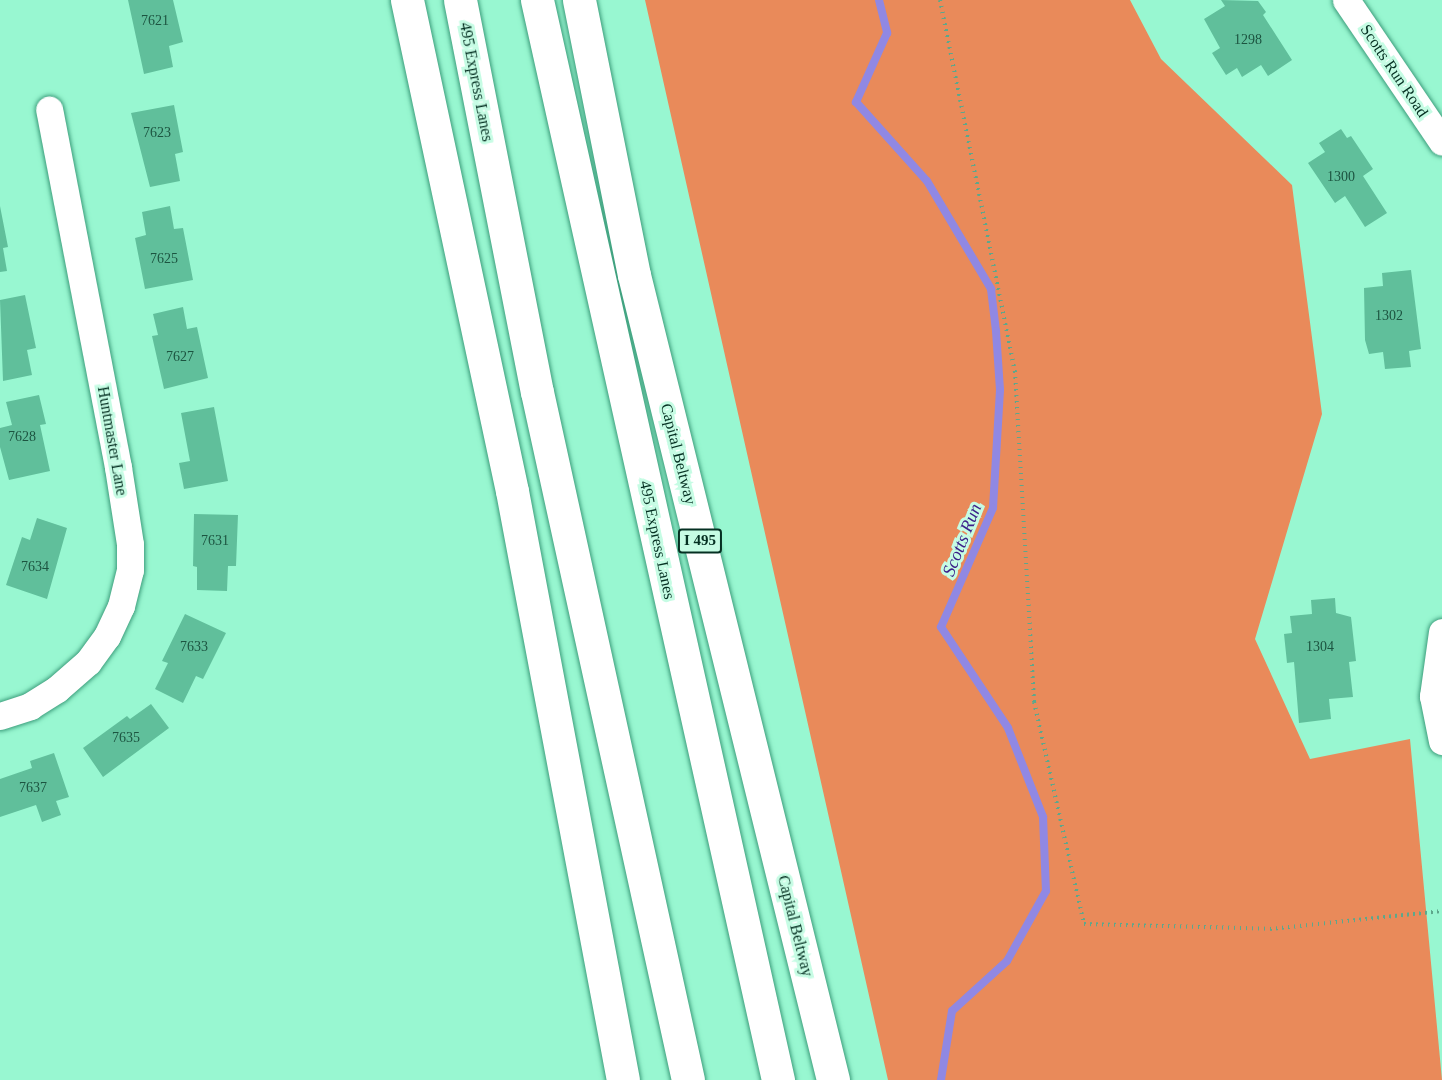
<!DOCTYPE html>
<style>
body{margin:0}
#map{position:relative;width:1442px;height:1080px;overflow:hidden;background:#98f7d1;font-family:"Times New Roman",serif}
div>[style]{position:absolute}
.forest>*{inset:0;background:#e98a5a}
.stream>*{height:8px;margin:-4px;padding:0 4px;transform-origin:4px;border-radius:4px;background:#9088e3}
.building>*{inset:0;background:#60bf9b}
.path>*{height:4px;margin-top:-2px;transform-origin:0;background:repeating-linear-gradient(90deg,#5da78b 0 1.5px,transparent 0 6px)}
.roads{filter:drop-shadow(0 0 2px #3d9e7c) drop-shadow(0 0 2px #3d9e7c)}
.street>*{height:27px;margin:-13.5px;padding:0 13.5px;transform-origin:13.5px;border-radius:13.5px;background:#fff}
.highway>*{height:33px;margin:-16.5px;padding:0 16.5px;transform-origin:16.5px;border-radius:16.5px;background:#fff}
span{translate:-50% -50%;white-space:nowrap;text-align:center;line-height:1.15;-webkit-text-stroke:6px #c6fce4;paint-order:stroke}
.number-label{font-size:14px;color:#1c5440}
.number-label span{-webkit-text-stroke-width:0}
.shield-label span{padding:2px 4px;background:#c6fce4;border:2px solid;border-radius:4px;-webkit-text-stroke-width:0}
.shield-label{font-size:15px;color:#053022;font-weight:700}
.street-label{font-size:16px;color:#053022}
.water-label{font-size:18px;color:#3c218a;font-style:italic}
</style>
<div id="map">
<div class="forest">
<i style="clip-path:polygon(645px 0,1130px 0,1161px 59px,1292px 185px,1322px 414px,1255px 639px,1310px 759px,1410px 739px,1442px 1080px,888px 1080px)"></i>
</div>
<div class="stream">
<i style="left:879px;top:0;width:34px;rotate:76deg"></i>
<i style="left:887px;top:33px;width:76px;rotate:114.2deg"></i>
<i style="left:856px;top:102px;width:106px;rotate:48.1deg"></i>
<i style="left:927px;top:181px;width:126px;rotate:59.3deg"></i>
<i style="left:991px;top:289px;width:42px;rotate:83.2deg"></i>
<i style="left:996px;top:331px;width:59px;rotate:86.1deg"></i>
<i style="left:1000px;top:390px;width:118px;rotate:93.4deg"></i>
<i style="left:993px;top:508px;width:130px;rotate:113.6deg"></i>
<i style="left:941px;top:627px;width:121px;rotate:56.4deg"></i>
<i style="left:1008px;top:728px;width:96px;rotate:68.5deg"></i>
<i style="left:1043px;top:817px;width:74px;rotate:87.7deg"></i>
<i style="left:1046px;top:891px;width:80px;rotate:119.1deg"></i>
<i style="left:1007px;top:961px;width:74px;rotate:137.7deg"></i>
<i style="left:952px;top:1011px;width:70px;rotate:99.1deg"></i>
</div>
<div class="building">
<i style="clip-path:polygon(128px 0,173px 0,183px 42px,169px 46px,173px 67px,144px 74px)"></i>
<i style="clip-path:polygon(1221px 0,1258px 1px,1266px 12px,1263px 15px,1292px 60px,1268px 76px,1261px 65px,1242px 77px,1237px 68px,1226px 75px,1212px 53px,1220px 48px,1204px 19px,1225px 6px)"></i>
<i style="clip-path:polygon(174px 105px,183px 152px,175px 154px,180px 181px,150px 187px,131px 113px)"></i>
<i style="clip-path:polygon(1341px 129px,1347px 138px,1351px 136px,1373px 169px,1363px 176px,1387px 213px,1365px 227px,1345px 196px,1335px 203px,1308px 163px,1325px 152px,1319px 143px)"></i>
<i style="clip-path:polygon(0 206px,8px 247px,3px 248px,7px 271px,0 272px)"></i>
<i style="clip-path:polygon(170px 206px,174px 229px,183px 228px,193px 280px,145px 289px,135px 238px,146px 235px,142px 212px)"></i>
<i style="clip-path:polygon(1411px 270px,1421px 349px,1409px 351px,1411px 367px,1385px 369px,1383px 352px,1369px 354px,1365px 340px,1364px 288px,1383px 286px,1382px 273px)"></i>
<i style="clip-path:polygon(25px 295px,36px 348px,27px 350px,32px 375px,3px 381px,0 300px)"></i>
<i style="clip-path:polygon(183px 307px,187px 329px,197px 327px,208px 378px,164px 389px,152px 336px,158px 335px,153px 314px)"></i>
<i style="clip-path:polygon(39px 395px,46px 424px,40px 425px,50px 471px,9px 480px,0 447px,0 428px,12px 425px,6px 402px)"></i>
<i style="clip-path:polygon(214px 407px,228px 481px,184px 489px,179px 463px,190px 461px,181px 413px)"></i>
<i style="clip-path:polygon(194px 514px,238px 515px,236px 566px,228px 566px,227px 591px,197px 590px,197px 567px,193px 566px)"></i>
<i style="clip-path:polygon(37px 518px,67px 528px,47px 599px,6px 585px,22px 537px,30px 540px)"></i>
<i style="clip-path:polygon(1335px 598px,1336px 613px,1351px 617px,1356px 661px,1349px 662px,1353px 697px,1329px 699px,1331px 719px,1299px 723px,1294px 662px,1287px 663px,1284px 634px,1292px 633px,1290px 616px,1312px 614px,1311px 600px)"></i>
<i style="clip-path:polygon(185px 614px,226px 633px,203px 679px,196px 676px,183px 703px,155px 689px,168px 663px,162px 661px)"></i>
<i style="clip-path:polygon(151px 704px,169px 728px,103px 777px,83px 748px,127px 716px,130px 719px)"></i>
<i style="clip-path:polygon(54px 753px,69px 797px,56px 801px,61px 815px,42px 822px,36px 805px,0 817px,0 779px,32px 768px,30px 761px)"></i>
</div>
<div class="path">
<i style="left:940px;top:0;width:379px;rotate:78.6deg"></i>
<i style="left:1015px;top:371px;width:332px;rotate:86.7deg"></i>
<i style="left:1034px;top:702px;width:228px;rotate:77.3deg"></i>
<i style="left:1084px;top:924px;width:186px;rotate:1.5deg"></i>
<i style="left:1270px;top:929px;width:173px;rotate:-6deg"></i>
</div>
<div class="roads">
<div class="street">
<i style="left:1346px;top:0;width:171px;rotate:55.9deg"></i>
<i style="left:1442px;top:632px;width:65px;rotate:98deg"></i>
<i style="left:1433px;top:696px;width:46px;rotate:78.7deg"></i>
<i style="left:0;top:716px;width:32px;rotate:-18deg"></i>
<i style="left:30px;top:706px;width:32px;rotate:-32deg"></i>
<i style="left:57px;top:689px;width:41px;rotate:-41.1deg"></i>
<i style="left:88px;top:662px;width:32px;rotate:-54deg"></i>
<i style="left:107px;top:636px;width:33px;rotate:-65deg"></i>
<i style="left:121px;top:606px;width:37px;rotate:-76deg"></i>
<i style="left:130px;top:570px;width:26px;rotate:-90deg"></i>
<i style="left:130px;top:544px;width:78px;rotate:-98.9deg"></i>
<i style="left:118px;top:467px;width:364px;rotate:-100.9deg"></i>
</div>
<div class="highway">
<i style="left:407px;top:0;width:502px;rotate:77.93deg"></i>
<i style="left:512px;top:491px;width:599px;rotate:79.33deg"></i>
<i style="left:460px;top:0;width:399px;rotate:78.9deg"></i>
<i style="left:537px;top:392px;width:704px;rotate:77.62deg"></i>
<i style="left:537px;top:0;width:1107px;rotate:77.42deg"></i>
<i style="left:579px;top:0;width:280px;rotate:78.7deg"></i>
<i style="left:634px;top:275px;width:829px;rotate:76.11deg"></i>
</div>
</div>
<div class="number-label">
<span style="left:155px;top:21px">7621</span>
<span style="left:1248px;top:40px">1298</span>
<span style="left:157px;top:133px">7623</span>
<span style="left:1341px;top:177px">1300</span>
<span style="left:164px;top:259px">7625</span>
<span style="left:1389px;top:316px">1302</span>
<span style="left:180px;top:357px">7627</span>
<span style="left:22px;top:437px">7628</span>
<span style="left:215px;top:541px">7631</span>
<span style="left:35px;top:567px">7634</span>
<span style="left:194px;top:647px">7633</span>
<span style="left:1320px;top:647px">1304</span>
<span style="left:126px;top:738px">7635</span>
<span style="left:33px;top:788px">7637</span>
</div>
<div class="shield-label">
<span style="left:700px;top:541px">I 495</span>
</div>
<div class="street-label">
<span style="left:1394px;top:71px;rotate:56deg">Scotts Run Road</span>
<span style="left:476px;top:82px;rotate:79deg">495 Express Lanes</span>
<span style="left:112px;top:441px;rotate:80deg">Huntmaster Lane</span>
<span style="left:678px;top:454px;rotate:76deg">Capital Beltway</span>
<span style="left:657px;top:540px;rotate:78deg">495 Express Lanes</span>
<span style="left:795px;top:926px;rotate:76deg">Capital Beltway</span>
</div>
<div class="water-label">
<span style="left:962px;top:540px;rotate:-68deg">Scotts Run</span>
</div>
</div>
